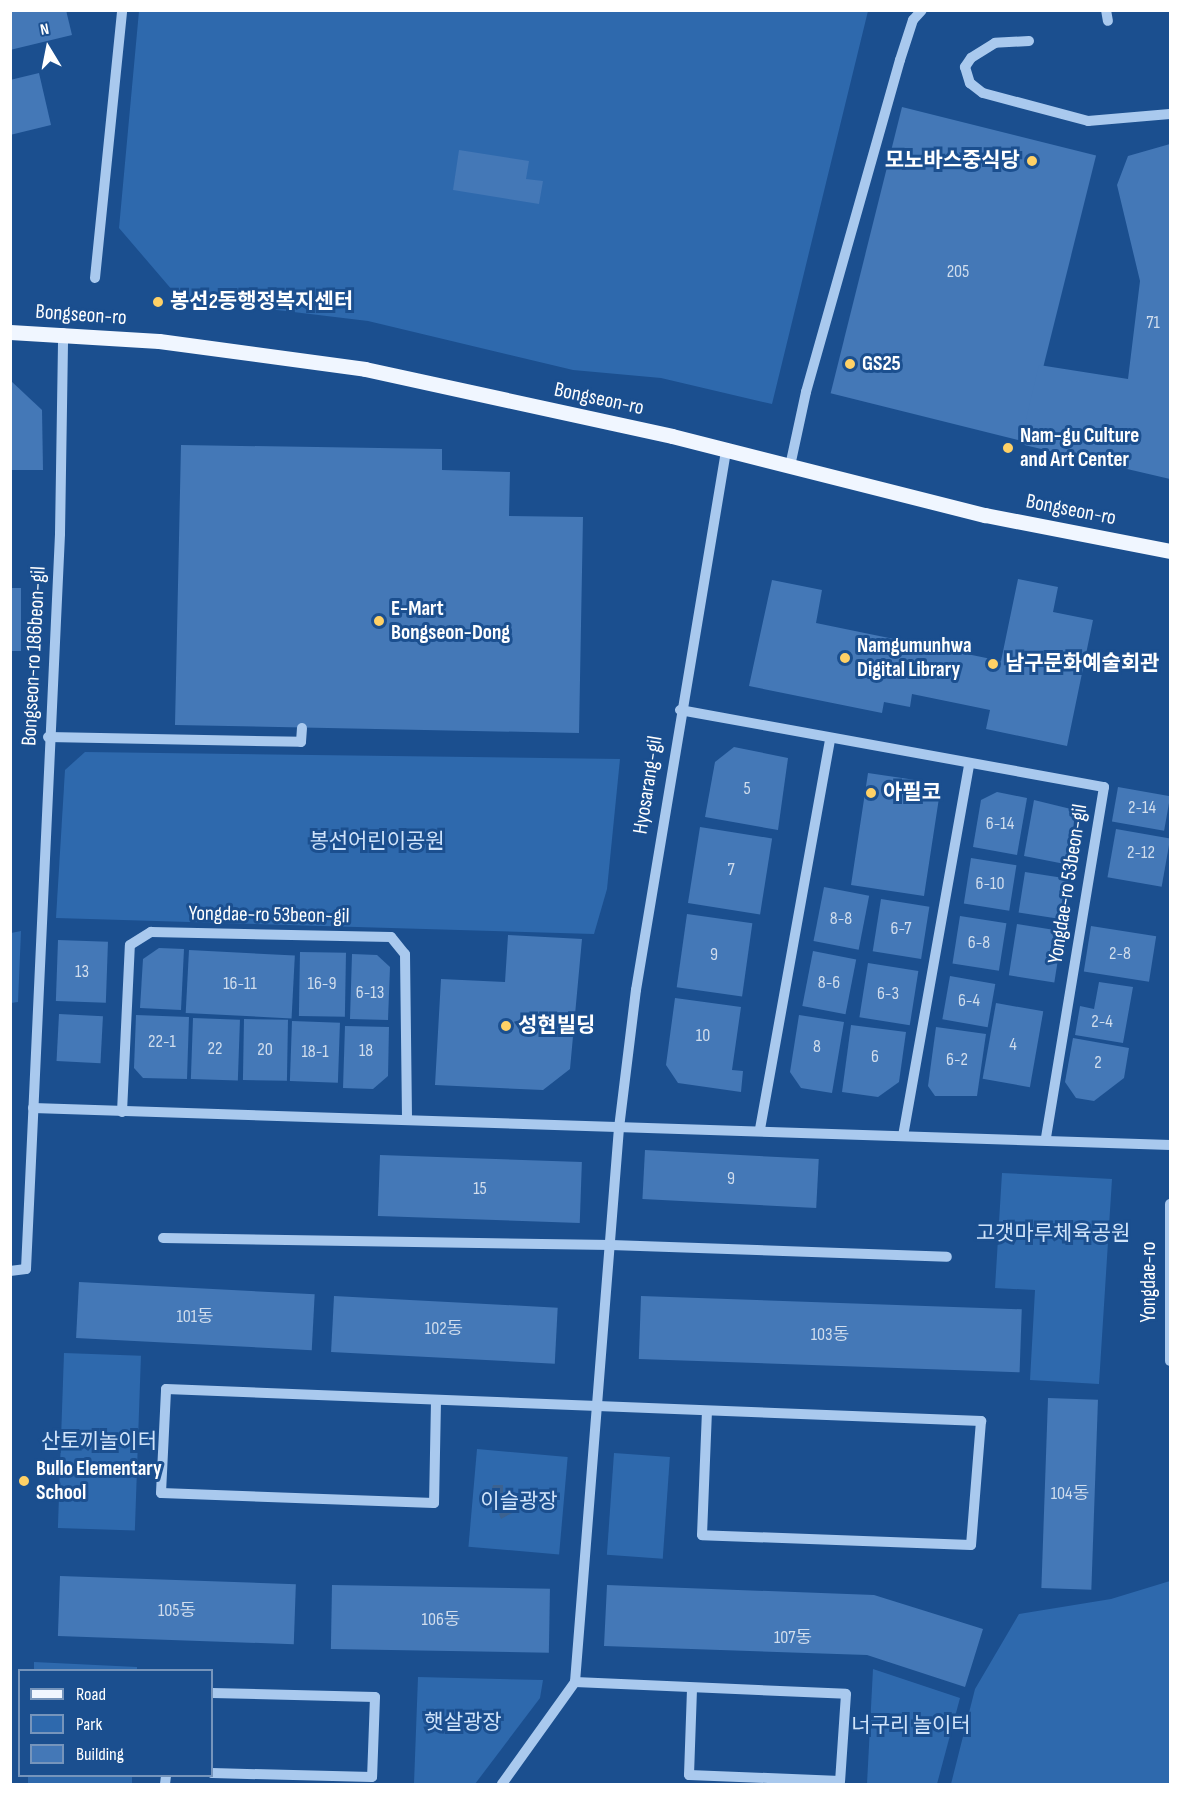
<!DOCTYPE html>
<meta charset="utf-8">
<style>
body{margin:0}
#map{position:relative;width:1181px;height:1795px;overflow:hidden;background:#1b4f8f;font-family:"Sofia Sans Condensed","Noto Sans KR",sans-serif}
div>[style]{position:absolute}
.green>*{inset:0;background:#2e69ad;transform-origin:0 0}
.water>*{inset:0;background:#3c6290}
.building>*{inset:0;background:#4478b7;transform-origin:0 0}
.minor>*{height:10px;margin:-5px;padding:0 5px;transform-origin:5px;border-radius:5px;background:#a9c9ee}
.major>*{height:15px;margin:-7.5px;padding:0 7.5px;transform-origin:7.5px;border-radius:7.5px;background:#f0f6ff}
.dots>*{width:16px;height:16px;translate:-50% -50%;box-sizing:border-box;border:3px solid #1b4f8f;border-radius:50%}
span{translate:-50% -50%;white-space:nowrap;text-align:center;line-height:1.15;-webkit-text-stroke:6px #1b4f8f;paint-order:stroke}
.number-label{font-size:18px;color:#d0dded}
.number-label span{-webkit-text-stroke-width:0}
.poi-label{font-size:21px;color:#fff;font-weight:700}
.right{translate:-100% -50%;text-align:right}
.left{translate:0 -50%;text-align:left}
.street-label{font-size:21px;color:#fff}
.park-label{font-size:21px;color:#cfe3fa}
.frame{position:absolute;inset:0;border:12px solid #fff;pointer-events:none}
.legend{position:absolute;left:18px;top:1669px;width:195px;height:108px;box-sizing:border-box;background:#1b4f8f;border:2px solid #7695bc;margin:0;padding:8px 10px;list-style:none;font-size:18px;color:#fff}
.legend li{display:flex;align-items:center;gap:12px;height:30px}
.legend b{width:30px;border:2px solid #7695bc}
.north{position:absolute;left:18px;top:18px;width:60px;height:60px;-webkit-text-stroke:4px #1b4f8f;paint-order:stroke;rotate:350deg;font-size:16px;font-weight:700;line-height:24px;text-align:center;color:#fff}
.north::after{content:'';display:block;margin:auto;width:21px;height:27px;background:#fff;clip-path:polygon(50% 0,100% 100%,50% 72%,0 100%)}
</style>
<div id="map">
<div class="green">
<i style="clip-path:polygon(139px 11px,868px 11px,772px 404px,661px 378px,573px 370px,368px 321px,179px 298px,119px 228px)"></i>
<i style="clip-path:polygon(85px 752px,620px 759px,607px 889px,594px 934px,56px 918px,65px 770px)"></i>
<i style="clip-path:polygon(21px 931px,18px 1002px,11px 1003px,11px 933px)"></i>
<i style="clip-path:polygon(1002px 1173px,1112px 1179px,1099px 1384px,1030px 1380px,1035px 1290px,995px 1288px)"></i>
<i style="left:64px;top:1353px;width:77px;height:175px;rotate:2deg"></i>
<i style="left:477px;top:1449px;width:91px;height:98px;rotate:5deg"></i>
<i style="left:614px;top:1453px;width:56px;height:102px;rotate:4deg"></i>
<i style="clip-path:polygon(1170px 1581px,1170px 1784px,951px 1784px,975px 1689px,1019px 1614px,1111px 1599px)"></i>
<i style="clip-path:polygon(34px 1662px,137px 1667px,137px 1670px,34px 1670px)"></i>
<i style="clip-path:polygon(873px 1669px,960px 1698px,937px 1784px,867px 1784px)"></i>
<i style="clip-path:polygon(418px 1677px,543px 1680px,540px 1698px,475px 1784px,414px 1784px)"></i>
<i style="left:28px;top:1776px;width:104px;height:8px"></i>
</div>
<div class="water">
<i style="clip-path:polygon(493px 1485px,503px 1485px,503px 1497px,511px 1506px,519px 1502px,523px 1507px,501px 1519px,499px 1514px,507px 1509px,490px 1496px)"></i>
</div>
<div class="building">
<i style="clip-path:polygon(10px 10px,66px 10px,72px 35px,10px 50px)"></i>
<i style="clip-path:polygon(39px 73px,51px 125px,10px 135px,10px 80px)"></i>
<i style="left:902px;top:107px;width:200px;height:295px;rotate:14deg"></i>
<i style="clip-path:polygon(1170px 144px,1170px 479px,1020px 444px,1039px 365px,1128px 379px,1140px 281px,1117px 185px,1128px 156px)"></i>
<i style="clip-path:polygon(459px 150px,529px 161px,526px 179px,543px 181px,539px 204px,453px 190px)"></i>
<i style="clip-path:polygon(10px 380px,42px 410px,43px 470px,10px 470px)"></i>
<i style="clip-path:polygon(181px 445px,442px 449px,442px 470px,510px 472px,509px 516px,583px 517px,579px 733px,175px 725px)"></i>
<i style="clip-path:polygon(1018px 579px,1058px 587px,1053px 612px,1093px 620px,1067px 746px,986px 729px,990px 710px,912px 694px,910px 707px,884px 702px,882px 713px,749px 686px,772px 580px,822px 590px,816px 623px,1001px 661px)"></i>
<i style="left:10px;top:588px;width:11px;height:63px"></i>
<i style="clip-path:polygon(734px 747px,788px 758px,778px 830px,705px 817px,715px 762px)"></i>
<i style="clip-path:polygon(868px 773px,929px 782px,927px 796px,939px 798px,924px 896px,851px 885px)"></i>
<i style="left:1118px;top:787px;width:53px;height:35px;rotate:10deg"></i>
<i style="clip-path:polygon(997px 792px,1027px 798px,1017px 855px,973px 847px,981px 800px)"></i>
<i style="clip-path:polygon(1034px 800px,1075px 810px,1070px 865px,1024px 856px)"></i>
<i style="left:700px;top:827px;width:73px;height:77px;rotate:9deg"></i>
<i style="left:1116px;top:829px;width:55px;height:49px;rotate:10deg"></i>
<i style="left:971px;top:858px;width:46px;height:46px;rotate:9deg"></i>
<i style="left:1025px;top:872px;width:47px;height:41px;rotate:9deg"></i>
<i style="left:824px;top:887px;width:46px;height:55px;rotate:11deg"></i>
<i style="left:881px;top:899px;width:49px;height:53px;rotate:9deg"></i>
<i style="left:687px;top:914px;width:66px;height:74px;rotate:8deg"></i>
<i style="left:960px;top:916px;width:47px;height:48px;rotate:9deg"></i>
<i style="left:1017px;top:924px;width:46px;height:52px;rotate:9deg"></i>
<i style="left:1091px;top:926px;width:66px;height:46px;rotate:9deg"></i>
<i style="clip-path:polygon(508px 935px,582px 939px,570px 1069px,543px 1090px,435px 1085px,441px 979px,505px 982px)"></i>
<i style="left:58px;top:940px;width:50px;height:61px;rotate:2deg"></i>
<i style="clip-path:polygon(159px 948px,184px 949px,181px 1010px,140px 1008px,143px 959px)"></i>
<i style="left:189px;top:950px;width:106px;height:63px;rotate:3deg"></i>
<i style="left:813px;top:951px;width:44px;height:56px;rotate:11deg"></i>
<i style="left:300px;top:952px;width:46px;height:64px;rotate:1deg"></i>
<i style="clip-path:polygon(352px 954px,377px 955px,390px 967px,388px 1020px,350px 1019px)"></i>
<i style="left:868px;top:963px;width:51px;height:55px;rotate:9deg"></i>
<i style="left:950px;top:976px;width:46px;height:44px;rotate:10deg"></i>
<i style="clip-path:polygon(1099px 982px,1133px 987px,1123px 1043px,1075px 1035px,1080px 1006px,1094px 1009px)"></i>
<i style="clip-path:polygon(675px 998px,741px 1007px,732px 1070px,743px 1071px,741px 1092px,678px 1083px,666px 1065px)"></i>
<i style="left:996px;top:1003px;width:48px;height:77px;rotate:10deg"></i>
<i style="left:59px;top:1014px;width:44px;height:47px;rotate:3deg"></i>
<i style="clip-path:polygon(136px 1015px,189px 1017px,187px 1079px,143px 1078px,134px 1068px)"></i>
<i style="clip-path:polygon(799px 1015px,844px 1022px,832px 1093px,801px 1088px,790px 1072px)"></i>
<i style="left:193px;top:1018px;width:47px;height:61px;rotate:2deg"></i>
<i style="left:244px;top:1019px;width:44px;height:61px;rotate:1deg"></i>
<i style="left:292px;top:1021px;width:48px;height:60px;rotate:2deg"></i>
<i style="clip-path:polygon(851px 1025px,906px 1032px,899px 1082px,878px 1097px,842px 1092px)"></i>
<i style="clip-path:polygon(345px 1026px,389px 1027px,388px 1076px,373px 1089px,343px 1088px)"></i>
<i style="clip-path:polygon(936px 1027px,986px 1034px,977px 1096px,935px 1096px,928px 1086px)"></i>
<i style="clip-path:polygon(1073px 1038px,1129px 1048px,1124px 1078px,1094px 1101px,1076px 1098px,1065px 1082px)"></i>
<i style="left:645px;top:1150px;width:174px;height:49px;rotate:3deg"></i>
<i style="left:380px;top:1155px;width:202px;height:61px;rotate:2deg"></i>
<i style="left:79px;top:1282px;width:236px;height:56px;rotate:3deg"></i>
<i style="left:334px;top:1296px;width:224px;height:56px;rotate:3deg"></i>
<i style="left:641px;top:1296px;width:381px;height:63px;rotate:2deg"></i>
<i style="left:1048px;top:1398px;width:50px;height:190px;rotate:2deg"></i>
<i style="left:60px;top:1576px;width:236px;height:60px;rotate:2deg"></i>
<i style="left:332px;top:1585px;width:218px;height:64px;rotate:1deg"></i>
<i style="clip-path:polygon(607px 1585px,874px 1595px,983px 1629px,965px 1687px,867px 1655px,604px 1646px)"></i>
</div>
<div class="minor">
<i style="left:1106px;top:10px;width:11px;rotate:80deg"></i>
<i style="left:1029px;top:41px;width:34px;rotate:177deg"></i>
<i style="left:995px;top:43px;width:28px;rotate:148deg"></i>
<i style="left:971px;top:58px;width:11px;rotate:124deg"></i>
<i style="left:965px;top:67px;width:17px;rotate:73deg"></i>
<i style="left:970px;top:83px;width:16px;rotate:38deg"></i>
<i style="left:983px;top:93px;width:109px;rotate:14.9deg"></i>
<i style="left:1088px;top:121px;width:82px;rotate:-4.9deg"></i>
<i style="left:95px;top:278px;width:269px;rotate:-84.2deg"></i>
<i style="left:790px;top:466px;width:76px;rotate:-77.8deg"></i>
<i style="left:806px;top:392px;width:345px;rotate:-74.2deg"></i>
<i style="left:900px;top:60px;width:42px;rotate:-72deg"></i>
<i style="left:913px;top:20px;width:13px;rotate:-48deg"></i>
<i style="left:680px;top:710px;width:431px;rotate:10.3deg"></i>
<i style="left:1104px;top:787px;width:357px;rotate:99.4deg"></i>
<i style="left:48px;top:737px;width:253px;rotate:1.1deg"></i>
<i style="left:301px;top:742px;width:14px;rotate:-86deg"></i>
<i style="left:33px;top:1108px;width:1138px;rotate:1.86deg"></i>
<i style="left:122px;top:1112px;width:167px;rotate:-87.3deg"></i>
<i style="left:130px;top:945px;width:25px;rotate:-32deg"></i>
<i style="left:151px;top:932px;width:240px;rotate:1.2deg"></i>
<i style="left:391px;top:937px;width:22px;rotate:51deg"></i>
<i style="left:405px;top:954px;width:166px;rotate:89.3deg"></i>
<i style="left:760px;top:1129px;width:397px;rotate:-79.8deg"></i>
<i style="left:903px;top:1136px;width:377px;rotate:-79.9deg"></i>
<i style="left:1170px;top:1204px;width:157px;rotate:90deg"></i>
<i style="left:163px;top:1238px;width:448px;rotate:0.9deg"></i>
<i style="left:611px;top:1245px;width:336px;rotate:2deg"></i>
<i style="left:10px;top:1271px;width:16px;rotate:-7deg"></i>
<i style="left:26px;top:1269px;width:736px;rotate:-87.35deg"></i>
<i style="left:60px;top:534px;width:201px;rotate:-89.1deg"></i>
<i style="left:436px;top:1401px;width:102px;rotate:91.1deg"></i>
<i style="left:434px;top:1503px;width:273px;rotate:-177.9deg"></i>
<i style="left:161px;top:1493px;width:104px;rotate:-87.2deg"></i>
<i style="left:166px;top:1389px;width:816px;rotate:2.25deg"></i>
<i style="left:981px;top:1421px;width:124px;rotate:94.6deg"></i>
<i style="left:971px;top:1545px;width:269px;rotate:-177.9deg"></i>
<i style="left:702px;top:1535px;width:122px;rotate:-87.7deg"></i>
<i style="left:575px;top:1682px;width:271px;rotate:2.5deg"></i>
<i style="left:846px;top:1694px;width:87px;rotate:93.9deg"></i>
<i style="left:840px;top:1781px;width:151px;rotate:-177.7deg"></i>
<i style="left:689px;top:1775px;width:87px;rotate:-88deg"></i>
<i style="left:212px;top:1693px;width:163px;rotate:1.4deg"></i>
<i style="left:375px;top:1697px;width:80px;rotate:92.1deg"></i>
<i style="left:372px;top:1777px;width:160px;rotate:-178.6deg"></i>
<i style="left:165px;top:1784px;width:8px;rotate:-83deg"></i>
<i style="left:502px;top:1784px;width:125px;rotate:-54.4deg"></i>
<i style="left:575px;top:1682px;width:556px;rotate:-85.46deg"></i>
<i style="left:619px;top:1128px;width:139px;rotate:-83deg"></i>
<i style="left:636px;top:990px;width:546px;rotate:-80.52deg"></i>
</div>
<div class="major">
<i style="left:10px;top:332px;width:149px;rotate:3.5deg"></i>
<i style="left:159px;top:341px;width:208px;rotate:7.7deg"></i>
<i style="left:365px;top:369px;width:314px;rotate:12.3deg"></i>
<i style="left:672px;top:436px;width:323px;rotate:14.2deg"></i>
<i style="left:985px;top:515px;width:188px;rotate:11deg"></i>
</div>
<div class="dots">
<i style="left:1032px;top:161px;background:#ffd166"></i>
<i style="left:158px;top:302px;background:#ffd166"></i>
<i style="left:850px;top:364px;background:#ffd166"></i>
<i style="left:1008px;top:448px;background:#ffd166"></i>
<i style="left:379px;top:621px;background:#ffd166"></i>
<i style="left:845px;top:658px;background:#ffd166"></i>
<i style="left:993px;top:664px;background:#ffd166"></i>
<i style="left:871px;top:793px;background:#ffd166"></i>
<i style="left:506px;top:1026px;background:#ffd166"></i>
<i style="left:24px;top:1481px;background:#ffd166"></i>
</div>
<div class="number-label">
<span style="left:958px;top:272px">205</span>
<span style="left:1153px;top:323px">71</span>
<span style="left:747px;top:789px">5</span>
<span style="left:1142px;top:808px">2-14</span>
<span style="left:1000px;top:824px">6-14</span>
<span style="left:1141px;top:853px">2-12</span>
<span style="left:731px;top:870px">7</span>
<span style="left:990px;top:884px">6-10</span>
<span style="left:841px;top:919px">8-8</span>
<span style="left:901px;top:929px">6-7</span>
<span style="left:979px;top:943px">6-8</span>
<span style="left:1120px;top:954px">2-8</span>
<span style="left:714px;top:955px">9</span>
<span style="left:82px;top:972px">13</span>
<span style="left:829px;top:983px">8-6</span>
<span style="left:240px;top:984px">16-11</span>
<span style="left:322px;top:984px">16-9</span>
<span style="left:370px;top:993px">6-13</span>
<span style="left:888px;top:994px">6-3</span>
<span style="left:969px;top:1001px">6-4</span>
<span style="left:1102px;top:1022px">2-4</span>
<span style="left:703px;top:1036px">10</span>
<span style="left:162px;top:1042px">22-1</span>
<span style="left:1013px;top:1045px">4</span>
<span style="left:817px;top:1047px">8</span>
<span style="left:215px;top:1049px">22</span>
<span style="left:265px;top:1050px">20</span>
<span style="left:366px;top:1051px">18</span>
<span style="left:315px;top:1052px">18-1</span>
<span style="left:875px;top:1057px">6</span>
<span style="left:957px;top:1060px">6-2</span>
<span style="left:1098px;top:1063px">2</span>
<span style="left:731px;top:1179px">9</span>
<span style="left:480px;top:1189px">15</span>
<span style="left:195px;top:1317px">101동</span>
<span style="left:444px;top:1329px">102동</span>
<span style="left:830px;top:1335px">103동</span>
<span style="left:1070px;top:1494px">104동</span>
<span style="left:177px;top:1611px">105동</span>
<span style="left:441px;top:1620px">106동</span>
<span style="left:793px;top:1638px">107동</span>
</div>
<div class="poi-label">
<span class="right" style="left:1020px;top:161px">모노바스중식당</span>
<span class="left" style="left:170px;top:302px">봉선2동행정복지센터</span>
<span class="left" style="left:862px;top:364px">GS25</span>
<span class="left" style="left:1020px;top:448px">Nam-gu Culture<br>and Art Center</span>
<span class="left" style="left:391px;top:621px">E-Mart<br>Bongseon-Dong</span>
<span class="left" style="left:857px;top:658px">Namgumunhwa<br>Digital Library</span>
<span class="left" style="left:1005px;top:664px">남구문화예술회관</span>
<span class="left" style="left:883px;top:793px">아필코</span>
<span class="left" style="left:518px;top:1026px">성현빌딩</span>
<span class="left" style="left:36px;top:1481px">Bullo Elementary<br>School</span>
</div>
<div class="street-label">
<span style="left:81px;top:315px;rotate:4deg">Bongseon-ro</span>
<span style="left:599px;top:399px;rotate:12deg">Bongseon-ro</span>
<span style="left:1071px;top:510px;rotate:11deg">Bongseon-ro</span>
<span style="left:34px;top:656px;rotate:-87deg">Bongseon-ro 186beon-gil</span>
<span style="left:648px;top:785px;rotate:-81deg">Hyosarang-gil</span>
<span style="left:1068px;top:884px;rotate:-81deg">Yongdae-ro 53beon-gil</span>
<span style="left:269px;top:915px;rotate:1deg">Yongdae-ro 53beon-gil</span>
<span style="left:1149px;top:1282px;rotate:-90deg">Yongdae-ro</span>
</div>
<div class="park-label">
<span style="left:377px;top:842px">봉선어린이공원</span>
<span style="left:1053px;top:1234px">고갯마루체육공원</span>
<span style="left:99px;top:1442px">산토끼놀이터</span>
<span style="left:519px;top:1502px">이슬광장</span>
<span style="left:463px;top:1723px">햇살광장</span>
<span style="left:911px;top:1726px">너구리 놀이터</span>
</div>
<div class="frame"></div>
<ul class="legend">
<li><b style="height:8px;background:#f0f6ff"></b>Road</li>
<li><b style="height:16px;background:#2e69ad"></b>Park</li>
<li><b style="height:16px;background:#4478b7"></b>Building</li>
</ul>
<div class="north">N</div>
</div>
